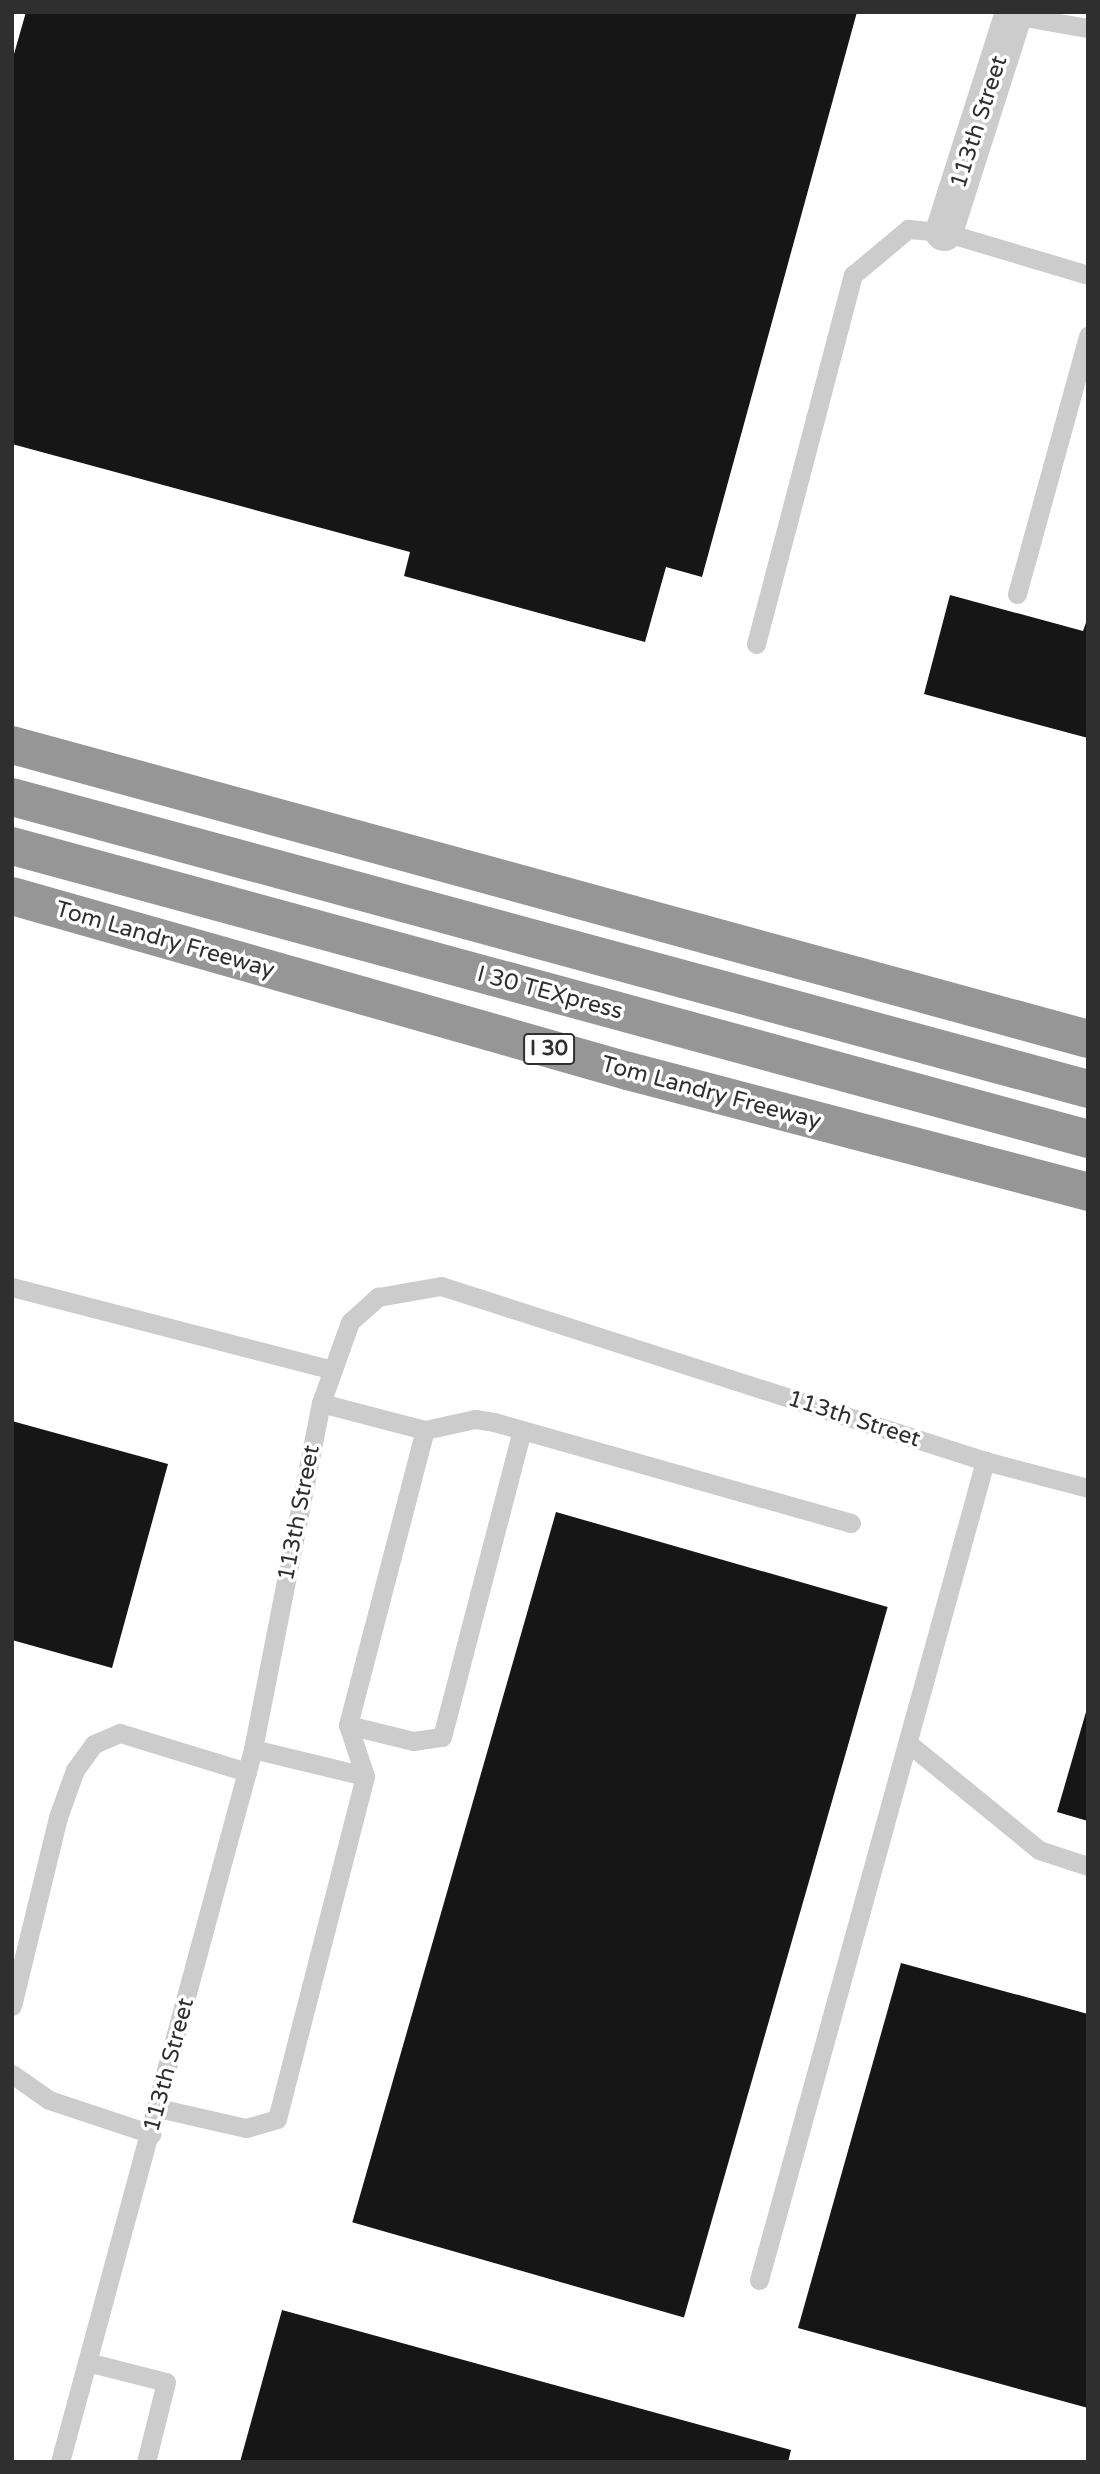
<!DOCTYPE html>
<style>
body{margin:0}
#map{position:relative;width:1100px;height:2474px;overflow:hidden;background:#fff;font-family:"Varela Round",sans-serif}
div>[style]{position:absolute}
.building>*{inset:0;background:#161616;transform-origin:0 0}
.service>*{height:19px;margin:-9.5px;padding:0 9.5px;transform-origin:9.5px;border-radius:9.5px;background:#ccc}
.minor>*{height:38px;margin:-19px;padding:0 19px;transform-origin:19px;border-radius:19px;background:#ccc}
.motorway>*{height:38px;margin:-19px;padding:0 19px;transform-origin:19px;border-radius:19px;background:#969696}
span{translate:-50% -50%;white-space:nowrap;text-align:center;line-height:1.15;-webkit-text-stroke:7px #fff;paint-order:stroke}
.shield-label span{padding:2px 5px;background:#fff;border:2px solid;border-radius:5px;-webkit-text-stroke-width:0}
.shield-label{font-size:21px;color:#2f2f2f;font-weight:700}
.street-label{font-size:23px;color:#2f2f2f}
.frame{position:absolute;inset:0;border:14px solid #2f2f2f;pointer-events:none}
</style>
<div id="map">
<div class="building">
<i style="clip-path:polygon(26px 12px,857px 12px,702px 577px,666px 567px,645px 642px,404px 576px,410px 552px,12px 444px,12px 61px)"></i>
<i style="clip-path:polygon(950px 595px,1083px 631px,1088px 617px,1088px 738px,924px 694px)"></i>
<i style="clip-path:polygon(12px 1421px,168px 1464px,112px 1668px,12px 1640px)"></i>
<i style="left:556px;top:1512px;width:345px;height:739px;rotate:16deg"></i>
<i style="clip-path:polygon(1088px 1705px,1088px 1821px,1057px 1812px)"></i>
<i style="clip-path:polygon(901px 1963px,1088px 2014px,1088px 2408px,798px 2328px)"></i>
<i style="clip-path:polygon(282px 2310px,791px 2450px,788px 2462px,240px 2462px)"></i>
</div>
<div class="service">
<i style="left:1014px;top:15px;width:75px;rotate:10deg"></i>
<i style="left:1017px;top:594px;width:268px;rotate:-74.6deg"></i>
<i style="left:756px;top:644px;width:382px;rotate:-75.3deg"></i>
<i style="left:853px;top:275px;width:72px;rotate:-39.9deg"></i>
<i style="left:908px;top:229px;width:36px;rotate:5deg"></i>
<i style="left:944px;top:232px;width:150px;rotate:16.6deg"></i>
<i style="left:12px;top:1287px;width:328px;rotate:14.5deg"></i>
<i style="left:321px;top:1403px;width:107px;rotate:14.6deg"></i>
<i style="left:348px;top:1725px;width:67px;rotate:13.8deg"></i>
<i style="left:413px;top:1741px;width:29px;rotate:-8deg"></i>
<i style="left:442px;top:1737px;width:317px;rotate:-75.4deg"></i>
<i style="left:908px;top:1743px;width:169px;rotate:39.2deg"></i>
<i style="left:1039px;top:1850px;width:52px;rotate:18.1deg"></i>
<i style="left:253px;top:1749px;width:115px;rotate:13.6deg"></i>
<i style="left:12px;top:2006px;width:195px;rotate:-76.3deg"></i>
<i style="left:58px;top:1817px;width:50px;rotate:-70.1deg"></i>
<i style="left:75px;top:1770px;width:32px;rotate:-54deg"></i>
<i style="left:94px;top:1744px;width:28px;rotate:-23deg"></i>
<i style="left:120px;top:1733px;width:133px;rotate:17.1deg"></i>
<i style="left:12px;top:2074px;width:45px;rotate:35.1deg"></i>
<i style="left:49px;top:2100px;width:108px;rotate:18.4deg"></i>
<i style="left:158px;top:2108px;width:90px;rotate:12.8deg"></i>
<i style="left:246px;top:2128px;width:32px;rotate:-16deg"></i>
<i style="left:277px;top:2119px;width:354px;rotate:-75.6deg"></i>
<i style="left:365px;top:1776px;width:54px;rotate:-108.4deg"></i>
<i style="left:348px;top:1725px;width:305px;rotate:-75.4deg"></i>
<i style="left:425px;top:1430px;width:51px;rotate:-12.4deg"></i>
<i style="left:475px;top:1419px;width:19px;rotate:9deg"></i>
<i style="left:494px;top:1422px;width:371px;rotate:15.8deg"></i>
<i style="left:759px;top:2280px;width:850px;rotate:-74.57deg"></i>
<i style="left:87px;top:2362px;width:81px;rotate:14.2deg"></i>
<i style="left:166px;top:2382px;width:82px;rotate:104deg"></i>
<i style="left:60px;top:2462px;width:739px;rotate:-74.85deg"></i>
<i style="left:253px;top:1749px;width:353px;rotate:-78.9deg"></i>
<i style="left:321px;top:1403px;width:86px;rotate:-70.3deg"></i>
<i style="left:350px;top:1322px;width:38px;rotate:-42deg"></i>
<i style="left:378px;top:1297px;width:64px;rotate:-9.9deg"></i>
<i style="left:441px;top:1286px;width:571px;rotate:17.83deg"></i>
<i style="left:985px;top:1461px;width:106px;rotate:14.7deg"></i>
</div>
<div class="minor">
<i style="left:944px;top:232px;width:231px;rotate:-72.3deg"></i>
</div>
<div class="motorway">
<i style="left:12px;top:745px;width:1115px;rotate:15.28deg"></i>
<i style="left:12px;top:797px;width:1115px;rotate:15.18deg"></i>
<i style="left:12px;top:846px;width:1115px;rotate:15.23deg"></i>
<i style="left:12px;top:896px;width:640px;rotate:15.86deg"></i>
<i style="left:628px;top:1071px;width:476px;rotate:14.7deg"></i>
</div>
<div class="shield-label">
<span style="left:549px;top:1049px">I 30</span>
</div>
<div class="street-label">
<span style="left:979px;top:122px;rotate:-72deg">113th Street</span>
<span style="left:165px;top:940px;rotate:16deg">Tom Landry Freeway</span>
<span style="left:550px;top:993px;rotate:15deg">I 30 TEXpress</span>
<span style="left:711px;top:1093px;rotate:15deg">Tom Landry Freeway</span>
<span style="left:854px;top:1419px;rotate:18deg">113th Street</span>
<span style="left:299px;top:1513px;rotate:-79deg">113th Street</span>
<span style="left:169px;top:2065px;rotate:-75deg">113th Street</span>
</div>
<div class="frame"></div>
</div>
